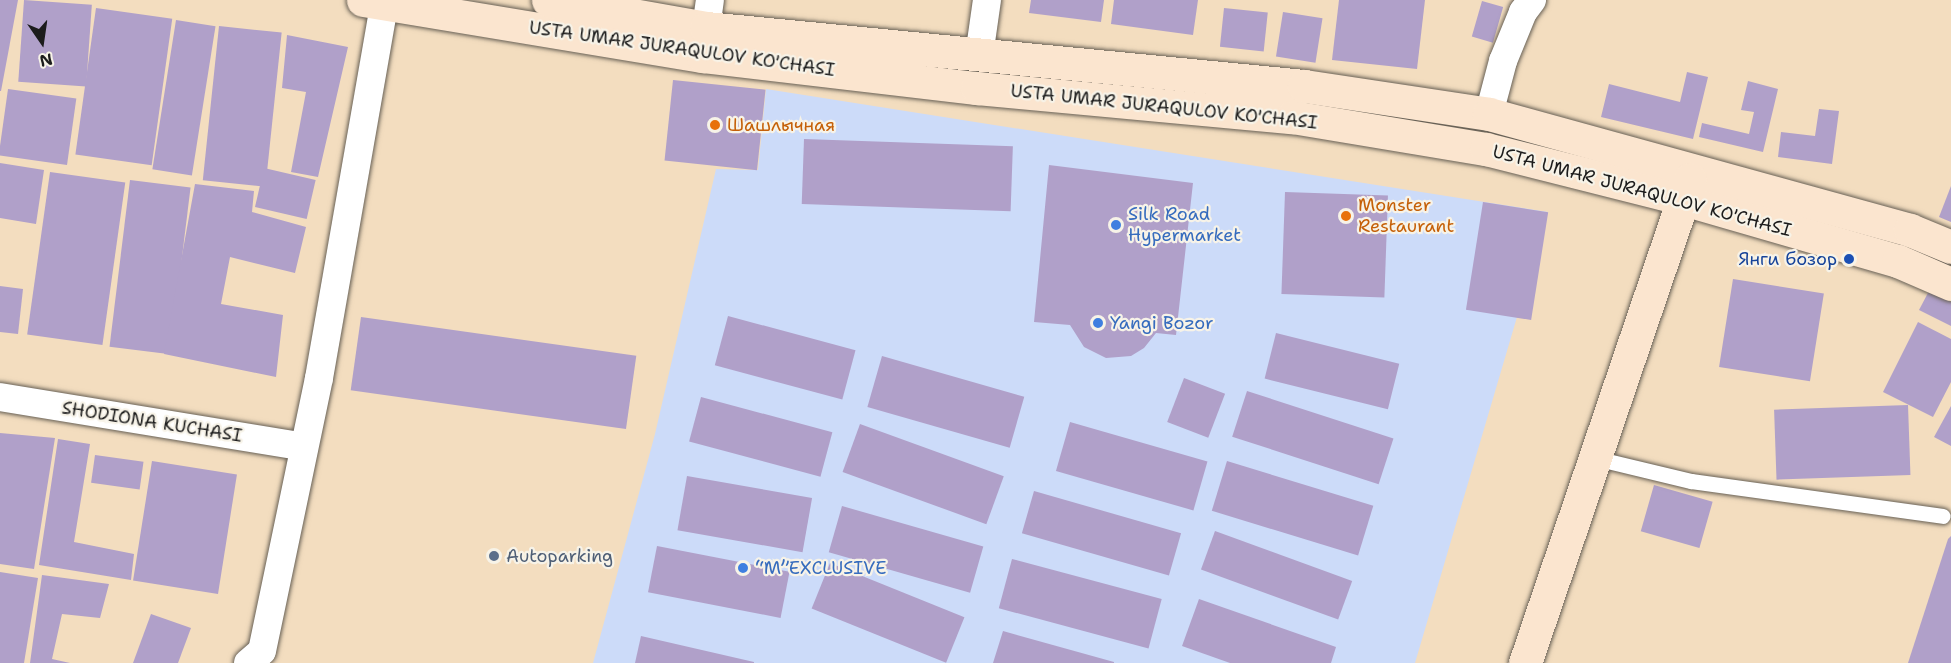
<!DOCTYPE html>
<meta charset="utf-8">
<style>
body{margin:0}
#map{position:relative;width:1951px;height:663px;overflow:hidden;background:#f3ddbf;font-family:"Shantell Sans",sans-serif}
div>[style]{position:absolute}
.built>*{inset:0;background:#ccdbf9}
.building>*{inset:0;background:#b0a0c9;transform-origin:0 0}
.roads{filter:drop-shadow(0 0 2px #676055) drop-shadow(0 0 2px #676055)}
.lane>*{height:15px;margin:-7.5px;padding:0 7.5px;transform-origin:7.5px;border-radius:7.5px;background:#fff}
.street>*{height:28px;margin:-14px;padding:0 14px;transform-origin:14px;border-radius:14px;background:#fff}
.secondary>*{height:33px;margin:-16.5px;padding:0 16.5px;transform-origin:16.5px;border-radius:16.5px;background:#fbe5cf}
.dots>*{width:16px;height:16px;translate:-50% -50%;box-sizing:border-box;border:3px solid #f7f3e8;border-radius:50%}
span{translate:-50% -50%;white-space:nowrap;text-align:center;line-height:1.15;-webkit-text-stroke:4.5px #f7f3e8;paint-order:stroke}
.street-label{font-size:18px;color:#1c1c1c}
.food-label{font-size:18px;color:#c56008}
.left{translate:0 -50%;text-align:left}
.shop-label{font-size:18px;color:#366cbe}
.transit-label{font-size:18px;color:#164399}
.right{translate:-100% -50%;text-align:right}
.service-label{font-size:18px;color:#4e5e75}
.north{position:absolute;left:12px;top:12px;width:60px;height:60px;-webkit-text-stroke:4px #f7f3e8;paint-order:stroke;rotate:167deg;font-size:16px;font-weight:700;line-height:24px;text-align:center;color:#1c1c1c}
.north::after{content:'';display:block;margin:auto;width:21px;height:27px;background:#1c1c1c;clip-path:polygon(50% 0,100% 100%,50% 72%,0 100%)}
</style>
<div id="map">
<div class="built">
<i style="clip-path:polygon(766px 89px,1548px 212px,1415px 663px,593px 663px,655px 434px,716px 169px,758px 170px)"></i>
</div>
<div class="building">
<i style="clip-path:polygon(0 0,18px 0,1px 91px,0 91px)"></i>
<i style="left:24px;top:0;width:68px;height:82px;rotate:4deg"></i>
<i style="clip-path:polygon(1031px 0,1104px 0,1101px 22px,1029px 13px)"></i>
<i style="clip-path:polygon(1114px 0,1198px 0,1193px 35px,1111px 24px)"></i>
<i style="clip-path:polygon(1339px 0,1425px 0,1417px 69px,1332px 60px)"></i>
<i style="left:1482px;top:1px;width:22px;height:37px;rotate:16deg"></i>
<i style="left:96px;top:8px;width:77px;height:148px;rotate:8deg"></i>
<i style="left:1224px;top:8px;width:44px;height:39px;rotate:6deg"></i>
<i style="left:1283px;top:12px;width:40px;height:45px;rotate:9deg"></i>
<i style="left:176px;top:20px;width:40px;height:151px;rotate:9deg"></i>
<i style="left:219px;top:26px;width:63px;height:155px;rotate:6deg"></i>
<i style="clip-path:polygon(287px 35px,348px 47px,318px 177px,291px 172px,306px 92px,282px 88px)"></i>
<i style="clip-path:polygon(1687px 72px,1708px 77px,1693px 139px,1601px 117px,1609px 84px,1680px 102px)"></i>
<i style="left:673px;top:80px;width:93px;height:81px;rotate:6deg"></i>
<i style="clip-path:polygon(1748px 81px,1778px 89px,1763px 152px,1699px 137px,1702px 123px,1749px 134px,1754px 112px,1741px 110px)"></i>
<i style="left:8px;top:89px;width:69px;height:67px;rotate:8deg"></i>
<i style="clip-path:polygon(1819px 109px,1839px 111px,1832px 164px,1778px 157px,1781px 132px,1815px 136px)"></i>
<i style="left:804px;top:139px;width:209px;height:65px;rotate:2deg"></i>
<i style="clip-path:polygon(0 163px,44px 170px,36px 224px,0 218px)"></i>
<i style="clip-path:polygon(1049px 165px,1193px 183px,1176px 335px,1156px 333px,1144px 348px,1131px 356px,1106px 358px,1084px 347px,1070px 325px,1034px 322px)"></i>
<i style="left:264px;top:168px;width:53px;height:40px;rotate:13deg"></i>
<i style="left:50px;top:172px;width:76px;height:164px;rotate:8deg"></i>
<i style="left:130px;top:180px;width:61px;height:168px;rotate:7deg"></i>
<i style="clip-path:polygon(195px 184px,254px 191px,252px 212px,306px 227px,295px 273px,230px 257px,221px 304px,283px 315px,276px 377px,164px 354px)"></i>
<i style="clip-path:polygon(1951px 186px,1951px 222px,1939px 217px)"></i>
<i style="left:1285px;top:192px;width:103px;height:102px;rotate:2deg"></i>
<i style="left:1483px;top:202px;width:66px;height:109px;rotate:9deg"></i>
<i style="left:1733px;top:279px;width:92px;height:89px;rotate:9deg"></i>
<i style="clip-path:polygon(0 286px,23px 289px,18px 334px,0 332px)"></i>
<i style="clip-path:polygon(1929px 291px,1951px 302px,1951px 326px,1919px 310px)"></i>
<i style="left:728px;top:316px;width:132px;height:51px;rotate:15deg"></i>
<i style="left:361px;top:317px;width:278px;height:74px;rotate:8deg"></i>
<i style="clip-path:polygon(1918px 322px,1951px 339px,1951px 382px,1933px 417px,1883px 392px)"></i>
<i style="left:1276px;top:333px;width:127px;height:47px;rotate:14deg"></i>
<i style="left:882px;top:356px;width:148px;height:53px;rotate:16deg"></i>
<i style="left:1184px;top:378px;width:44px;height:47px;rotate:21deg"></i>
<i style="left:1247px;top:391px;width:154px;height:48px;rotate:18deg"></i>
<i style="left:701px;top:397px;width:136px;height:46px;rotate:15deg"></i>
<i style="left:1908px;top:405px;width:70px;height:134px;rotate:88deg"></i>
<i style="clip-path:polygon(1951px 406px,1951px 446px,1934px 437px)"></i>
<i style="left:1070px;top:422px;width:143px;height:51px;rotate:16deg"></i>
<i style="left:860px;top:424px;width:153px;height:51px;rotate:20deg"></i>
<i style="clip-path:polygon(0 433px,55px 438px,34px 569px,0 564px)"></i>
<i style="clip-path:polygon(58px 439px,90px 444px,74px 542px,134px 554px,131px 580px,39px 565px)"></i>
<i style="left:95px;top:455px;width:49px;height:28px;rotate:8deg"></i>
<i style="left:152px;top:461px;width:86px;height:121px;rotate:9deg"></i>
<i style="left:1227px;top:461px;width:153px;height:52px;rotate:17deg"></i>
<i style="left:687px;top:476px;width:127px;height:55px;rotate:10deg"></i>
<i style="left:1654px;top:485px;width:61px;height:48px;rotate:16deg"></i>
<i style="left:1034px;top:491px;width:153px;height:44px;rotate:16deg"></i>
<i style="left:842px;top:506px;width:147px;height:48px;rotate:16deg"></i>
<i style="left:1215px;top:531px;width:146px;height:41px;rotate:20deg"></i>
<i style="clip-path:polygon(1951px 536px,1951px 663px,1908px 663px,1948px 539px)"></i>
<i style="left:657px;top:546px;width:135px;height:47px;rotate:11deg"></i>
<i style="left:1012px;top:559px;width:155px;height:51px;rotate:15deg"></i>
<i style="left:830px;top:563px;width:145px;height:49px;rotate:22deg"></i>
<i style="clip-path:polygon(0 572px,38px 578px,24px 663px,0 663px)"></i>
<i style="clip-path:polygon(42px 575px,109px 584px,100px 618px,62px 614px,52px 659px,70px 663px,30px 663px)"></i>
<i style="clip-path:polygon(1199px 599px,1336px 647px,1331px 663px,1230px 663px,1182px 646px)"></i>
<i style="clip-path:polygon(151px 614px,191px 628px,178px 663px,133px 663px)"></i>
<i style="clip-path:polygon(1003px 631px,1114px 662px,1114px 663px,993px 663px)"></i>
<i style="clip-path:polygon(641px 636px,754px 662px,754px 663px,635px 663px)"></i>
</div>
<div class="roads">
<div class="lane">
<i style="left:1595px;top:458px;width:99px;rotate:13.5deg"></i>
<i style="left:1691px;top:481px;width:254px;rotate:7.9deg"></i>
</div>
<div class="street">
<i style="left:706px;top:28px;width:28px;rotate:-82deg"></i>
<i style="left:979px;top:56px;width:57px;rotate:-81.9deg"></i>
<i style="left:1489px;top:114px;width:55px;rotate:-75.2deg"></i>
<i style="left:1503px;top:61px;width:53px;rotate:-67.8deg"></i>
<i style="left:1523px;top:12px;width:15px;rotate:-53deg"></i>
<i style="left:0;top:397px;width:308px;rotate:9.3deg"></i>
<i style="left:248px;top:663px;width:18px;rotate:-41deg"></i>
<i style="left:262px;top:651px;width:279px;rotate:-78.2deg"></i>
<i style="left:319px;top:378px;width:384px;rotate:-80.1deg"></i>
</div>
<div class="secondary">
<i style="left:363px;top:0;width:345px;rotate:9.4deg"></i>
<i style="left:703px;top:56px;width:276px;rotate:6.7deg"></i>
<i style="left:977px;top:88px;width:316px;rotate:5.3deg"></i>
<i style="left:1292px;top:117px;width:197px;rotate:9.4deg"></i>
<i style="left:1486px;top:149px;width:203px;rotate:14.2deg"></i>
<i style="left:1683px;top:199px;width:224px;rotate:16.1deg"></i>
<i style="left:1898px;top:261px;width:58px;rotate:23.5deg"></i>
<i style="left:548px;top:0;width:160px;rotate:10deg"></i>
<i style="left:706px;top:28px;width:601px;rotate:5.54deg"></i>
<i style="left:1304px;top:86px;width:187px;rotate:8.6deg"></i>
<i style="left:1489px;top:114px;width:437px;rotate:15.4deg"></i>
<i style="left:1910px;top:230px;width:44px;rotate:22.5deg"></i>
<i style="left:1525px;top:663px;width:511px;rotate:-71.18deg"></i>
</div>
</div>
<div class="dots">
<i style="left:715px;top:125px;background:#e8710a"></i>
<i style="left:1346px;top:216px;background:#e8710a"></i>
<i style="left:1116px;top:225px;background:#3f7fe0"></i>
<i style="left:1849px;top:259px;background:#1a4fb4"></i>
<i style="left:1098px;top:323px;background:#3f7fe0"></i>
<i style="left:494px;top:556px;background:#5c6f8a"></i>
<i style="left:743px;top:568px;background:#3f7fe0"></i>
</div>
<div class="street-label">
<span style="left:682px;top:49px;rotate:8deg">USTA UMAR JURAQULOV KO'CHASI</span>
<span style="left:1164px;top:107px;rotate:6deg">USTA UMAR JURAQULOV KO'CHASI</span>
<span style="left:1642px;top:191px;rotate:15deg">USTA UMAR JURAQULOV KO'CHASI</span>
<span style="left:152px;top:422px;rotate:9deg">SHODIONA KUCHASI</span>
</div>
<div class="food-label">
<span class="left" style="left:727px;top:125px">Шашлычная</span>
<span class="left" style="left:1358px;top:216px">Monster<br>Restaurant</span>
</div>
<div class="shop-label">
<span class="left" style="left:1128px;top:225px">Silk Road<br>Hypermarket</span>
<span class="left" style="left:1110px;top:323px">Yangi Bozor</span>
<span class="left" style="left:755px;top:568px">“M”EXCLUSIVE</span>
</div>
<div class="transit-label">
<span class="right" style="left:1837px;top:259px">Янги бозор</span>
</div>
<div class="service-label">
<span class="left" style="left:506px;top:556px">Autoparking</span>
</div>
<div class="north">N</div>
</div>
